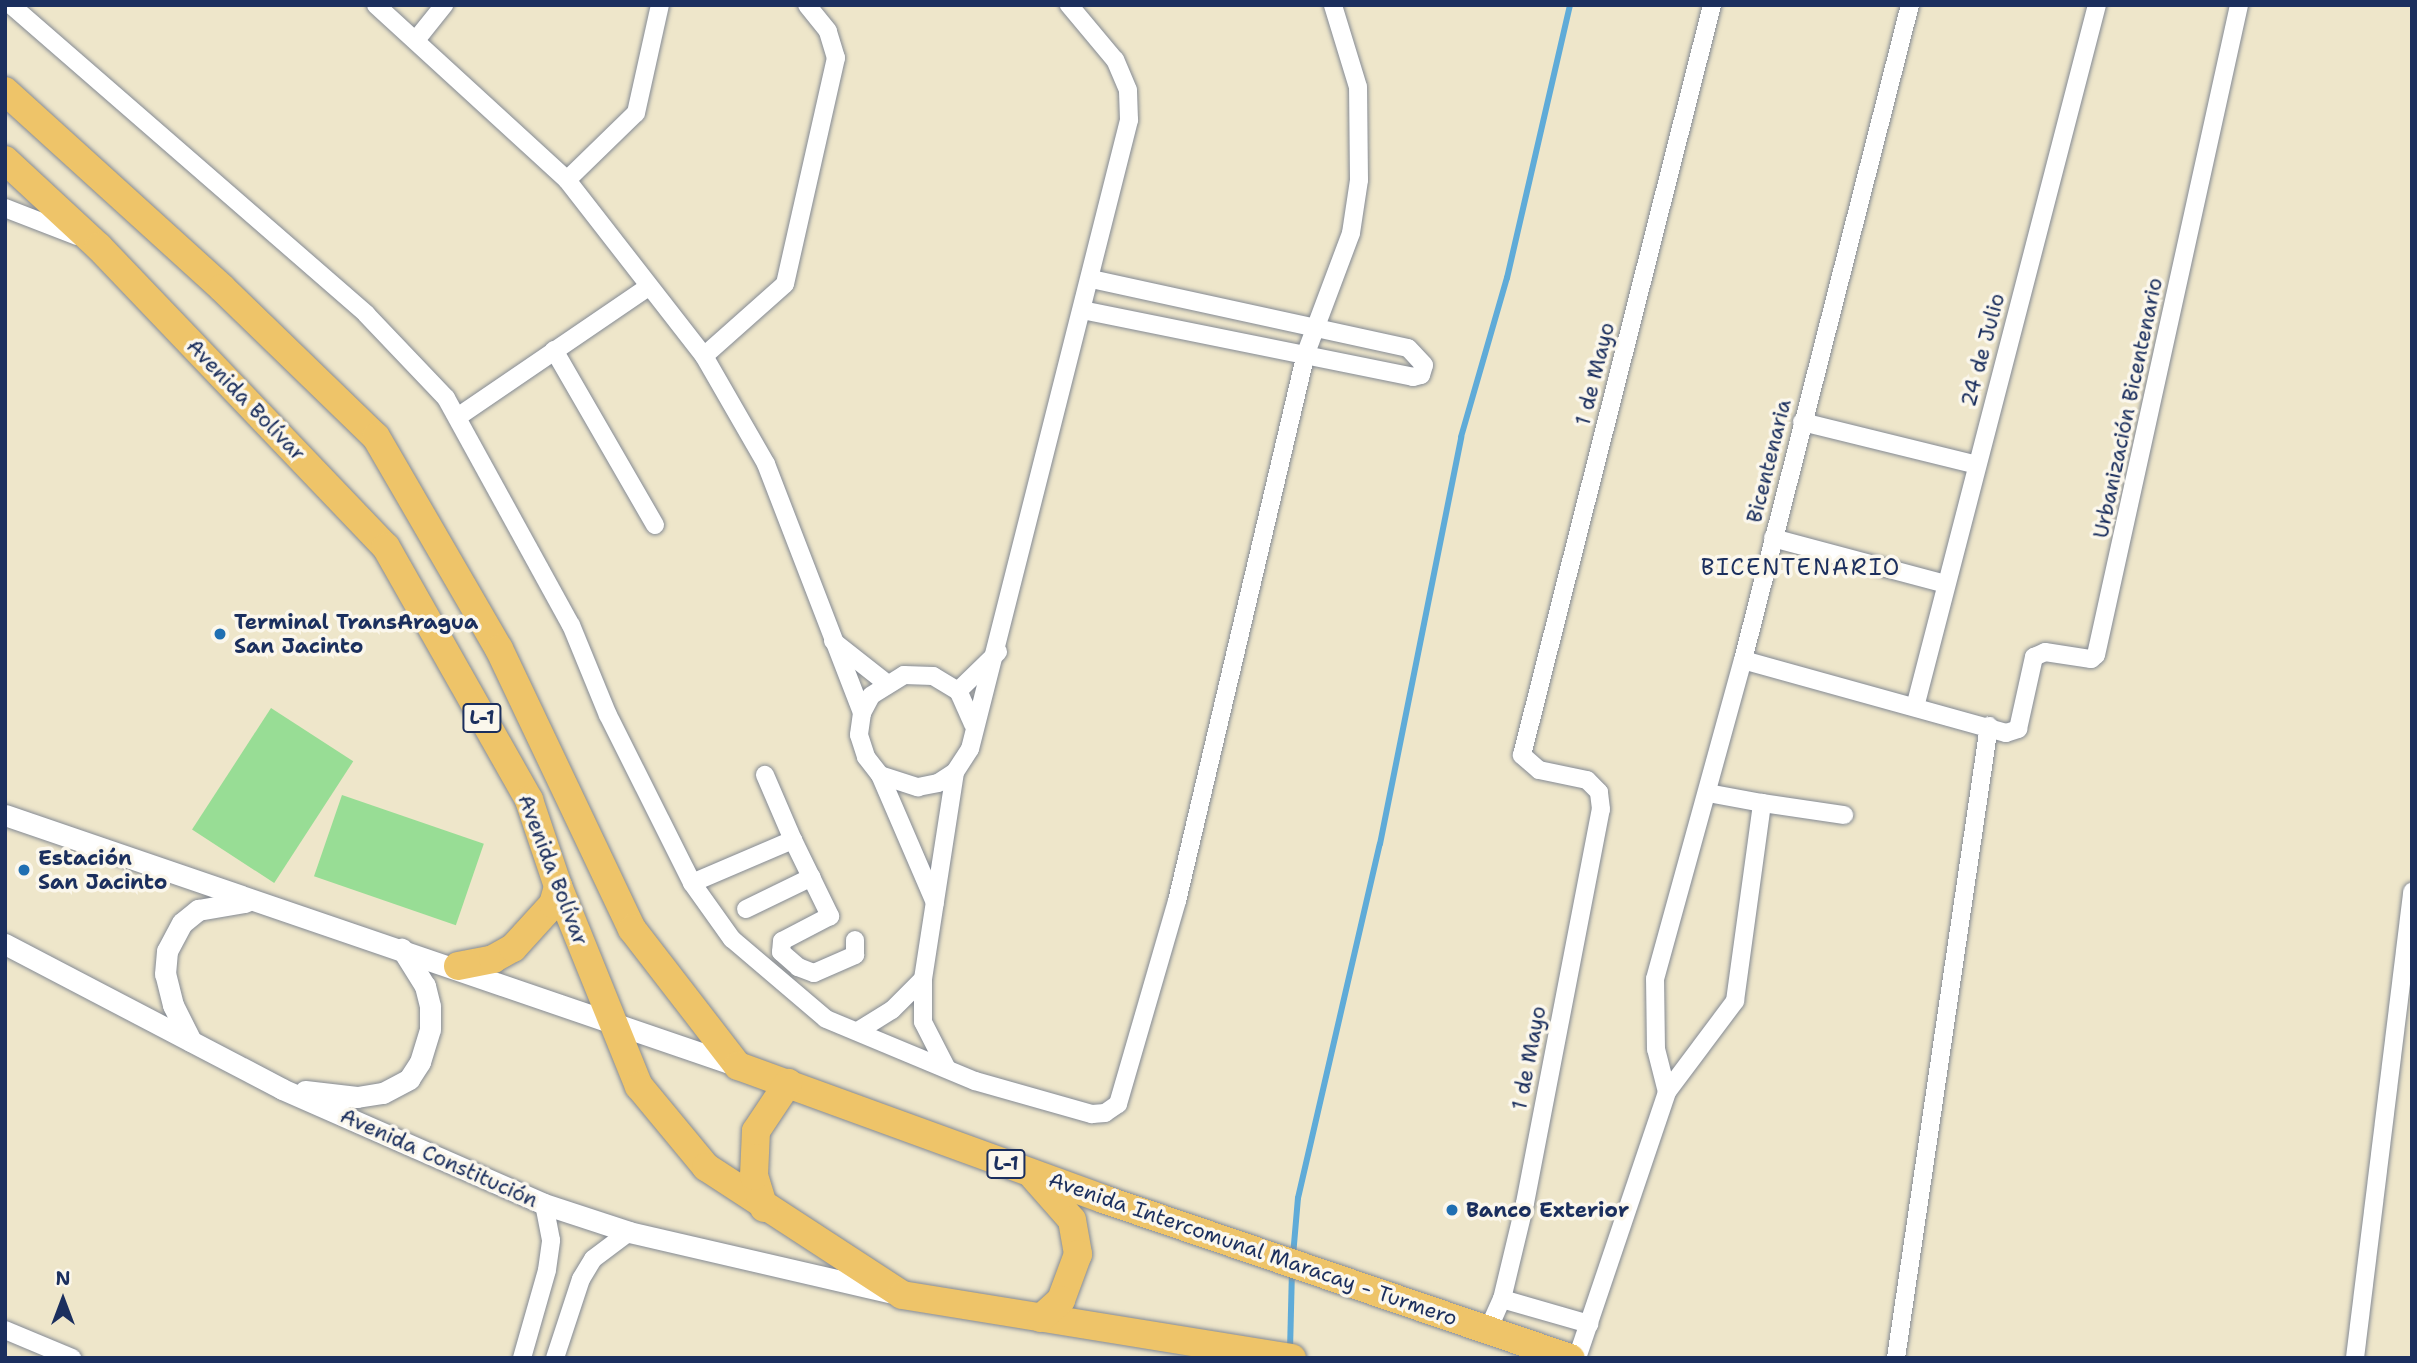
<!DOCTYPE html>
<meta charset="utf-8">
<style>
body{margin:0}
#map{position:relative;width:2417px;height:1363px;overflow:hidden;background:#eee6ca;font-family:"Shantell Sans",sans-serif}
div>[style]{position:absolute}
.green>*{inset:0;background:#98dd95;transform-origin:0 0}
.stream>*{height:6px;margin:-3px;padding:0 3px;transform-origin:3px;border-radius:3px;background:#5fabd8}
.roads{filter:drop-shadow(0 0 2px #848a94) drop-shadow(0 0 2px #848a94)}
.minor>*{height:18px;margin:-9px;padding:0 9px;transform-origin:9px;border-radius:9px;background:#fff}
.tertiary>*{height:21px;margin:-10.5px;padding:0 10.5px;transform-origin:10.5px;border-radius:10.5px;background:#fff}
.primary>*{height:28px;margin:-14px;padding:0 14px;transform-origin:14px;border-radius:14px;background:#eec469}
.dots>*{width:19px;height:19px;translate:-50% -50%;box-sizing:border-box;border:4px solid #fbf7ec;border-radius:50%}
span{translate:-50% -50%;white-space:nowrap;text-align:center;line-height:1.15;-webkit-text-stroke:7px #fbf7ec;paint-order:stroke}
.shield-label span{padding:2px 5px;background:#fbf7ec;border:2px solid;border-radius:5px;-webkit-text-stroke-width:0}
.shield-label{font-size:19px;color:#1b2f5e;font-weight:700}
.street-label{font-size:21px;color:#1b2f5e}
.poi-label{font-size:21px;color:#1b2f5e;font-weight:700}
.left{translate:0 -50%;text-align:left}
.neighbourhood-label{font-size:23px;color:#1b2f5e;letter-spacing:2px}
.frame{position:absolute;inset:0;border:7px solid #1b2f5e;pointer-events:none}
.north{position:absolute;left:28px;top:1265px;width:70px;height:70px;-webkit-text-stroke:5px #fbf7ec;paint-order:stroke;rotate:0deg;font-size:19px;font-weight:700;line-height:28px;text-align:center;color:#1b2f5e}
.north::after{content:'';display:block;margin:auto;width:24px;height:32px;background:#1b2f5e;clip-path:polygon(50% 0,100% 100%,50% 72%,0 100%)}
</style>
<div id="map">
<div class="green">
<i style="left:271px;top:708px;width:98px;height:145px;rotate:33deg"></i>
<i style="left:342px;top:795px;width:150px;height:86px;rotate:19deg"></i>
</div>
<div class="stream">
<i style="left:1293px;top:1256px;width:58px;rotate:-85.1deg"></i>
<i style="left:1298px;top:1198px;width:363px;rotate:-77deg"></i>
<i style="left:1380px;top:844px;width:415px;rotate:-78.7deg"></i>
<i style="left:1461px;top:437px;width:166px;rotate:-73.9deg"></i>
<i style="left:1507px;top:278px;width:280px;rotate:-77deg"></i>
<i style="left:1290px;top:1351px;width:80px;rotate:-88.6deg"></i>
</div>
<div class="roads">
<div class="minor">
<i style="left:11px;top:5px;width:471px;rotate:41deg"></i>
<i style="left:366px;top:314px;width:116px;rotate:46.4deg"></i>
<i style="left:446px;top:398px;width:259px;rotate:61.2deg"></i>
<i style="left:571px;top:625px;width:97px;rotate:67.7deg"></i>
<i style="left:608px;top:715px;width:188px;rotate:63.4deg"></i>
<i style="left:692px;top:883px;width:69px;rotate:54.5deg"></i>
<i style="left:732px;top:939px;width:123px;rotate:40.4deg"></i>
<i style="left:826px;top:1019px;width:161px;rotate:22.6deg"></i>
<i style="left:975px;top:1081px;width:122px;rotate:15.8deg"></i>
<i style="left:1092px;top:1114px;width:13px;rotate:-4deg"></i>
<i style="left:1105px;top:1113px;width:16px;rotate:-35deg"></i>
<i style="left:1118px;top:1104px;width:211px;rotate:-73.8deg"></i>
<i style="left:1177px;top:901px;width:563px;rotate:-76.75deg"></i>
<i style="left:1306px;top:353px;width:128px;rotate:-69.4deg"></i>
<i style="left:1351px;top:233px;width:54px;rotate:-81.4deg"></i>
<i style="left:1359px;top:180px;width:93px;rotate:-90.6deg"></i>
<i style="left:1358px;top:87px;width:86px;rotate:-107deg"></i>
<i style="left:376px;top:5px;width:259px;rotate:42.5deg"></i>
<i style="left:567px;top:180px;width:223px;rotate:52.1deg"></i>
<i style="left:704px;top:356px;width:125px;rotate:60.1deg"></i>
<i style="left:766px;top:464px;width:267px;rotate:68.9deg"></i>
<i style="left:416px;top:40px;width:45px;rotate:-51.3deg"></i>
<i style="left:567px;top:180px;width:96px;rotate:-44.2deg"></i>
<i style="left:636px;top:113px;width:111px;rotate:-77.5deg"></i>
<i style="left:5px;top:208px;width:77px;rotate:21.3deg"></i>
<i style="left:1082px;top:310px;width:338px;rotate:11.4deg"></i>
<i style="left:1413px;top:377px;width:8px;rotate:-14deg"></i>
<i style="left:1421px;top:375px;width:10px;rotate:-73deg"></i>
<i style="left:1424px;top:365px;width:23px;rotate:-133deg"></i>
<i style="left:1408px;top:348px;width:324px;rotate:-167.7deg"></i>
<i style="left:554px;top:350px;width:202px;rotate:60deg"></i>
<i style="left:704px;top:356px;width:108px;rotate:-41.6deg"></i>
<i style="left:785px;top:284px;width:232px;rotate:-77.3deg"></i>
<i style="left:836px;top:58px;width:28px;rotate:-107deg"></i>
<i style="left:828px;top:31px;width:33px;rotate:-129deg"></i>
<i style="left:459px;top:416px;width:229px;rotate:-34.3deg"></i>
<i style="left:1802px;top:422px;width:180px;rotate:13.8deg"></i>
<i style="left:1773px;top:538px;width:179px;rotate:14.9deg"></i>
<i style="left:833px;top:641px;width:66px;rotate:38.3deg"></i>
<i style="left:1743px;top:660px;width:273px;rotate:15.5deg"></i>
<i style="left:2006px;top:733px;width:13px;rotate:-18deg"></i>
<i style="left:2018px;top:729px;width:74px;rotate:-77.5deg"></i>
<i style="left:2034px;top:657px;width:12px;rotate:-24deg"></i>
<i style="left:2045px;top:652px;width:47px;rotate:8.7deg"></i>
<i style="left:2091px;top:659px;width:6px;rotate:-39deg"></i>
<i style="left:2096px;top:655px;width:666px;rotate:-77.59deg"></i>
<i style="left:958px;top:691px;width:56px;rotate:-44.3deg"></i>
<i style="left:1915px;top:707px;width:725px;rotate:-75.47deg"></i>
<i style="left:973px;top:724px;width:36px;rotate:-114deg"></i>
<i style="left:958px;top:691px;width:29px;rotate:-149deg"></i>
<i style="left:933px;top:676px;width:29px;rotate:-178deg"></i>
<i style="left:904px;top:675px;width:39px;rotate:148deg"></i>
<i style="left:871px;top:696px;width:19px;rotate:118deg"></i>
<i style="left:862px;top:713px;width:22px;rotate:98deg"></i>
<i style="left:859px;top:735px;width:23px;rotate:72deg"></i>
<i style="left:866px;top:757px;width:23px;rotate:52deg"></i>
<i style="left:880px;top:775px;width:40px;rotate:18deg"></i>
<i style="left:918px;top:787px;width:20px;rotate:-11deg"></i>
<i style="left:938px;top:783px;width:20px;rotate:-33deg"></i>
<i style="left:955px;top:772px;width:27px;rotate:-57deg"></i>
<i style="left:970px;top:749px;width:649px;rotate:-75.81deg"></i>
<i style="left:1129px;top:120px;width:30px;rotate:-92deg"></i>
<i style="left:1128px;top:90px;width:33px;rotate:-113deg"></i>
<i style="left:1115px;top:60px;width:72px;rotate:-129.9deg"></i>
<i style="left:880px;top:775px;width:139px;rotate:66.7deg"></i>
<i style="left:1762px;top:803px;width:83px;rotate:8.3deg"></i>
<i style="left:793px;top:840px;width:85px;rotate:64deg"></i>
<i style="left:830px;top:916px;width:54px;rotate:152.5deg"></i>
<i style="left:782px;top:941px;width:11px;rotate:95deg"></i>
<i style="left:781px;top:952px;width:23px;rotate:41deg"></i>
<i style="left:798px;top:967px;width:17px;rotate:21deg"></i>
<i style="left:814px;top:973px;width:45px;rotate:-23.7deg"></i>
<i style="left:855px;top:955px;width:15px;rotate:-90deg"></i>
<i style="left:692px;top:883px;width:110px;rotate:-23.1deg"></i>
<i style="left:793px;top:840px;width:71px;rotate:-113.3deg"></i>
<i style="left:746px;top:909px;width:73px;rotate:-25.9deg"></i>
<i style="left:923px;top:979px;width:43px;rotate:90deg"></i>
<i style="left:923px;top:1022px;width:51px;rotate:62.9deg"></i>
<i style="left:858px;top:1031px;width:40px;rotate:-32deg"></i>
<i style="left:892px;top:1010px;width:44px;rotate:-45deg"></i>
<i style="left:923px;top:979px;width:209px;rotate:-81.2deg"></i>
<i style="left:1667px;top:1092px;width:44px;rotate:-104.3deg"></i>
<i style="left:1656px;top:1049px;width:70px;rotate:-90.8deg"></i>
<i style="left:1655px;top:979px;width:331px;rotate:-74.6deg"></i>
<i style="left:1743px;top:660px;width:676px;rotate:-75.7deg"></i>
<i style="left:1502px;top:1299px;width:91px;rotate:16deg"></i>
<i style="left:5px;top:1330px;width:73px;rotate:22.7deg"></i>
<i style="left:1488px;top:1330px;width:34px;rotate:-66deg"></i>
<i style="left:1502px;top:1299px;width:99px;rotate:-76.5deg"></i>
<i style="left:1525px;top:1203px;width:401px;rotate:-79.1deg"></i>
<i style="left:1601px;top:809px;width:17px;rotate:-97deg"></i>
<i style="left:1599px;top:792px;width:17px;rotate:-135deg"></i>
<i style="left:1587px;top:780px;width:49px;rotate:-168.2deg"></i>
<i style="left:1539px;top:770px;width:23px;rotate:-139deg"></i>
<i style="left:1522px;top:755px;width:774px;rotate:-75.78deg"></i>
<i style="left:522px;top:1358px;width:91px;rotate:-74.1deg"></i>
<i style="left:547px;top:1270px;width:30px;rotate:-82deg"></i>
<i style="left:551px;top:1240px;width:37px;rotate:-101deg"></i>
<i style="left:555px;top:1358px;width:83px;rotate:-71.8deg"></i>
<i style="left:581px;top:1279px;width:23px;rotate:-59deg"></i>
<i style="left:593px;top:1259px;width:45px;rotate:-36.9deg"></i>
<i style="left:1577px;top:1358px;width:281px;rotate:-71.3deg"></i>
<i style="left:1667px;top:1092px;width:114px;rotate:-53.2deg"></i>
<i style="left:1735px;top:1001px;width:200px;rotate:-82.2deg"></i>
<i style="left:1762px;top:803px;width:55px;rotate:-169.5deg"></i>
<i style="left:1896px;top:1358px;width:639px;rotate:-81.63deg"></i>
<i style="left:2355px;top:1358px;width:470px;rotate:-83deg"></i>
</div>
<div class="tertiary">
<i style="left:5px;top:815px;width:775px;rotate:18.9deg"></i>
<i style="left:5px;top:944px;width:313px;rotate:27.6deg"></i>
<i style="left:282px;top:1089px;width:286px;rotate:23.7deg"></i>
<i style="left:544px;top:1204px;width:89px;rotate:18.2deg"></i>
<i style="left:629px;top:1232px;width:267px;rotate:13deg"></i>
<i style="left:191px;top:1041px;width:40px;rotate:-116.6deg"></i>
<i style="left:173px;top:1005px;width:32px;rotate:-104deg"></i>
<i style="left:165px;top:974px;width:23px;rotate:-85deg"></i>
<i style="left:167px;top:951px;width:32px;rotate:-62deg"></i>
<i style="left:182px;top:923px;width:21px;rotate:-39deg"></i>
<i style="left:198px;top:910px;width:48px;rotate:-9.7deg"></i>
<i style="left:305px;top:1091px;width:52px;rotate:6.6deg"></i>
<i style="left:357px;top:1097px;width:26px;rotate:-9deg"></i>
<i style="left:383px;top:1093px;width:30px;rotate:-28deg"></i>
<i style="left:409px;top:1079px;width:20px;rotate:-57deg"></i>
<i style="left:420px;top:1062px;width:34px;rotate:-73deg"></i>
<i style="left:430px;top:1029px;width:23px;rotate:-90deg"></i>
<i style="left:430px;top:1006px;width:21px;rotate:-104deg"></i>
<i style="left:425px;top:986px;width:44px;rotate:-121.9deg"></i>
</div>
<div class="primary">
<i style="left:5px;top:91px;width:293px;rotate:42.2deg"></i>
<i style="left:222px;top:288px;width:214px;rotate:44.1deg"></i>
<i style="left:376px;top:437px;width:245px;rotate:59.9deg"></i>
<i style="left:499px;top:649px;width:310px;rotate:64.6deg"></i>
<i style="left:632px;top:929px;width:173px;rotate:52.3deg"></i>
<i style="left:738px;top:1066px;width:388px;rotate:20deg"></i>
<i style="left:1103px;top:1199px;width:494px;rotate:18.8deg"></i>
<i style="left:5px;top:160px;width:128px;rotate:42.8deg"></i>
<i style="left:99px;top:247px;width:415px;rotate:46.3deg"></i>
<i style="left:386px;top:547px;width:291px;rotate:60.5deg"></i>
<i style="left:529px;top:800px;width:91px;rotate:71.4deg"></i>
<i style="left:558px;top:886px;width:216px;rotate:68deg"></i>
<i style="left:639px;top:1086px;width:105px;rotate:50.4deg"></i>
<i style="left:706px;top:1167px;width:234px;rotate:33.1deg"></i>
<i style="left:902px;top:1295px;width:395px;rotate:9.2deg"></i>
<i style="left:458px;top:966px;width:36px;rotate:-11deg"></i>
<i style="left:493px;top:959px;width:23px;rotate:-29deg"></i>
<i style="left:513px;top:948px;width:59px;rotate:-47.7deg"></i>
<i style="left:553px;top:904px;width:19px;rotate:-74deg"></i>
<i style="left:1034px;top:1177px;width:57px;rotate:48.5deg"></i>
<i style="left:1072px;top:1220px;width:35px;rotate:80deg"></i>
<i style="left:1078px;top:1254px;width:49px;rotate:110.3deg"></i>
<i style="left:1061px;top:1300px;width:27px;rotate:138deg"></i>
<i style="left:764px;top:1208px;width:34px;rotate:-107deg"></i>
<i style="left:754px;top:1176px;width:45px;rotate:-87.5deg"></i>
<i style="left:756px;top:1131px;width:58px;rotate:-56.3deg"></i>
</div>
</div>
<div class="dots">
<i style="left:220px;top:634px;background:#1f6fb2"></i>
<i style="left:24px;top:870px;background:#1f6fb2"></i>
<i style="left:1452px;top:1210px;background:#1f6fb2"></i>
</div>
<div class="shield-label">
<span style="left:482px;top:718px">L-1</span>
<span style="left:1006px;top:1164px">L-1</span>
</div>
<div class="street-label">
<span style="left:1983px;top:350px;rotate:-75deg">24 de Julio</span>
<span style="left:1595px;top:374px;rotate:-76deg">1 de Mayo</span>
<span style="left:246px;top:400px;rotate:46deg">Avenida Bolívar</span>
<span style="left:2128px;top:408px;rotate:-78deg">Urbanización Bicentenario</span>
<span style="left:1769px;top:461px;rotate:-76deg">Bicentenaria</span>
<span style="left:553px;top:870px;rotate:69deg">Avenida Bolívar</span>
<span style="left:1529px;top:1058px;rotate:-79deg">1 de Mayo</span>
<span style="left:439px;top:1158px;rotate:24deg">Avenida Constitución</span>
<span style="left:1253px;top:1249px;rotate:19deg">Avenida Intercomunal Maracay - Turmero</span>
</div>
<div class="poi-label">
<span class="left" style="left:234px;top:634px">Terminal TransAragua<br>San Jacinto</span>
<span class="left" style="left:38px;top:870px">Estación<br>San Jacinto</span>
<span class="left" style="left:1466px;top:1210px">Banco Exterior</span>
</div>
<div class="neighbourhood-label">
<span style="left:1801px;top:567px">BICENTENARIO</span>
</div>
<div class="frame"></div>
<div class="north">N</div>
</div>
